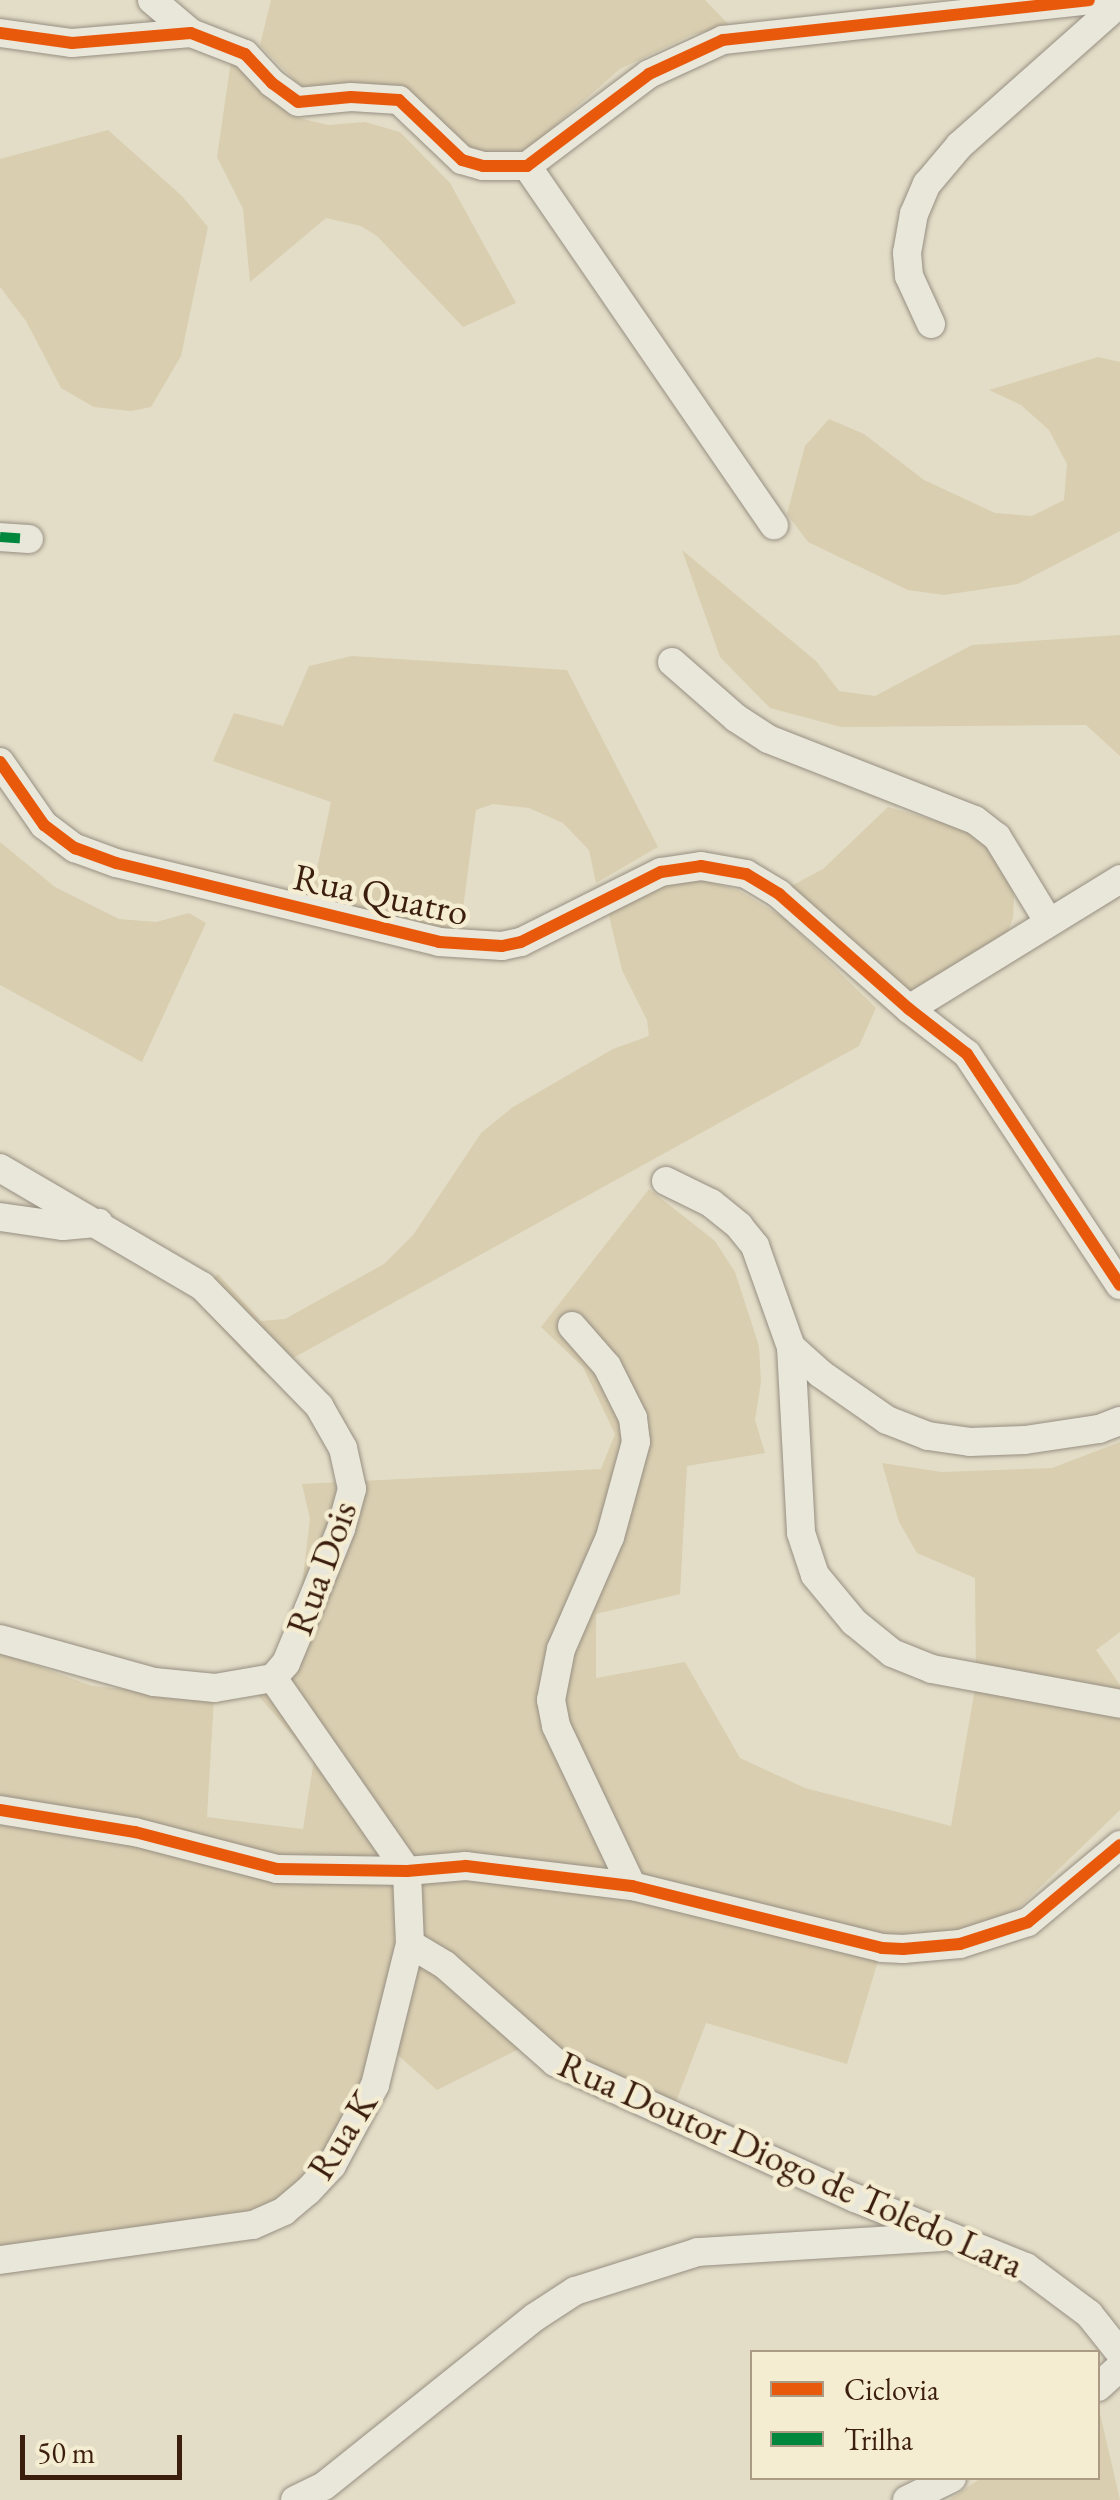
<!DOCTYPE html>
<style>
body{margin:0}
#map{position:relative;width:1120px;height:2500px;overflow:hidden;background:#e3ddc7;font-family:"EB Garamond",serif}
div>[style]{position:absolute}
.green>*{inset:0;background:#d9ceb0}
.roads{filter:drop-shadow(0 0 2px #978f82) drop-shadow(0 0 2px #978f82)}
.minor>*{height:28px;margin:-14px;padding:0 14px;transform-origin:14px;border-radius:14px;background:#e9e6da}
.quiet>*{height:10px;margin-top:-5px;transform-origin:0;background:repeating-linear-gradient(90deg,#00873e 0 20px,transparent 0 30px)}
.cycleway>*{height:12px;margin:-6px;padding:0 6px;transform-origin:6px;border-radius:6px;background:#e8590c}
span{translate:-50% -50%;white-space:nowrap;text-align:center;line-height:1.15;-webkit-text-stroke:9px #f5edd2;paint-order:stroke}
.street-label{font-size:38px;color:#3c1e0e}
.legend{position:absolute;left:750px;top:2350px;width:350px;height:130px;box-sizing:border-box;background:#f5edd2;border:2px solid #ab9a84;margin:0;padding:12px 18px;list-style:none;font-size:30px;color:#3c1e0e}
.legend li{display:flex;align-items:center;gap:20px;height:50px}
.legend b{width:50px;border:2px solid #ab9a84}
.scale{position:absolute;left:20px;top:2435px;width:162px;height:45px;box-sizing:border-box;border:5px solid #3c1e0e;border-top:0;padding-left:12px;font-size:30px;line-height:35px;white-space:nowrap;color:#3c1e0e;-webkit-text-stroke:8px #f5edd2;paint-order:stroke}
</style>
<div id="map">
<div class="green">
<i style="clip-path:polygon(271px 0,705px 0,730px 26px,691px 35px,620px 69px,533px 145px,517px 153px,480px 155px,446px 138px,404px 94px,368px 83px,316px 93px,299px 85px,260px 45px)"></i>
<i style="clip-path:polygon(231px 61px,291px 116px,328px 125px,365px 122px,400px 132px,450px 183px,516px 303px,463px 327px,377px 236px,361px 226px,326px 218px,250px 282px,243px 209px,217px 157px)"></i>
<i style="clip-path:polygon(108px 130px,182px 196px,208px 227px,181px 356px,151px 407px,131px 411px,94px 407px,61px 388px,26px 321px,0 287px,0 159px)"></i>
<i style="clip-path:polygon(1098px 357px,1120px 362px,1120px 531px,1018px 584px,944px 595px,908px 590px,808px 542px,787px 514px,805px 446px,829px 419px,864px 434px,924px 480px,995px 513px,1032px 516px,1064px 500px,1067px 464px,1049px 430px,1021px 405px,989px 390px)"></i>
<i style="clip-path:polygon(682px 550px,816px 661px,839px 691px,875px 696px,972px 645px,1120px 635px,1120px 756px,1086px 725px,841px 727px,770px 708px,720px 657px)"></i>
<i style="clip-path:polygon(352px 656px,567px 670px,658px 847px,596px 883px,589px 850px,563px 823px,529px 808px,493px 804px,476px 810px,459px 939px,309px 906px,331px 802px,213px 761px,234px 713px,283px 726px,309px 666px)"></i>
<i style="clip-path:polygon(888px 807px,982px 834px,1011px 880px,1014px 898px,1013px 918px,1006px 936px,986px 964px,899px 997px,782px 891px,823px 869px)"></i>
<i style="clip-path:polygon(0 842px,55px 887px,119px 919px,156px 922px,189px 913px,206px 923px,142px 1062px,0 985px)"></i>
<i style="clip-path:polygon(695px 878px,738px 890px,784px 918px,876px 1008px,859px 1046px,264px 1374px,193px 1297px,218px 1274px,261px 1321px,285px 1319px,384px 1264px,413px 1235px,481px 1133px,513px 1107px,613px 1049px,649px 1036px,647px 1020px,622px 970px,608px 912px,641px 893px)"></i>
<i style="clip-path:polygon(649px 1189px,715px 1241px,735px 1272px,759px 1346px,761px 1382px,755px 1420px,765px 1453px,687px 1466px,680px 1594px,596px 1614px,596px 1678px,685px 1662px,740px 1758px,805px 1788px,951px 1826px,976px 1683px,975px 1578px,917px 1553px,899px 1522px,882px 1463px,942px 1472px,1052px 1468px,1120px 1442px,1120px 1632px,1096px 1650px,1120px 1685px,1120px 1810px,1005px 1921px,878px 1961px,847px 2064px,706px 2023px,669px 2120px,523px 2047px,437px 2090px,390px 2048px,330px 2149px,253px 2236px,0 2275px,0 1652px,92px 1686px,214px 1698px,207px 1817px,303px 1829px,314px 1760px,255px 1692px,276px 1663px,301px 1594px,310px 1519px,302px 1484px,601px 1469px,615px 1434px,583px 1367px,541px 1327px)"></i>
<i style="clip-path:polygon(1098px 2405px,1120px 2500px,949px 2500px,981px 2478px,1098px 2478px)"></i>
</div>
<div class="roads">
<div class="minor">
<i style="left:152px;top:0;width:51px;rotate:40.2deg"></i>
<i style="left:0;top:33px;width:73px;rotate:7.9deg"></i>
<i style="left:72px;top:43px;width:119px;rotate:-4.8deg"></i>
<i style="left:191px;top:33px;width:58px;rotate:21.3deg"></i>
<i style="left:245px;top:54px;width:40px;rotate:47deg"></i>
<i style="left:272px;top:83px;width:32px;rotate:36deg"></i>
<i style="left:298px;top:102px;width:53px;rotate:-5.4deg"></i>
<i style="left:351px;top:97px;width:48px;rotate:3.6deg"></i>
<i style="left:399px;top:100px;width:87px;rotate:43.6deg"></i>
<i style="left:462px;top:160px;width:22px;rotate:16deg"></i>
<i style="left:483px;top:166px;width:44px"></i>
<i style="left:527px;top:166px;width:153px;rotate:-37deg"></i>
<i style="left:649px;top:74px;width:81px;rotate:-24.7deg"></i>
<i style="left:723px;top:40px;width:368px;rotate:-6.2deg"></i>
<i style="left:527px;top:166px;width:436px;rotate:55.5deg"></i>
<i style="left:931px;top:324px;width:53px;rotate:-114.6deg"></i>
<i style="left:909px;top:276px;width:23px;rotate:-95deg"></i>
<i style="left:907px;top:253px;width:40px;rotate:-80deg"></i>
<i style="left:914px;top:214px;width:33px;rotate:-67deg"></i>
<i style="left:927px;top:184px;width:51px;rotate:-49.8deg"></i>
<i style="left:960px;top:145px;width:214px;rotate:-41.6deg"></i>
<i style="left:0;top:537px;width:29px;rotate:4deg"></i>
<i style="left:672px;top:662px;width:85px;rotate:41.2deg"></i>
<i style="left:736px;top:718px;width:38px;rotate:33deg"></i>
<i style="left:768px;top:739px;width:222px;rotate:21.4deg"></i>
<i style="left:975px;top:820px;width:28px;rotate:38deg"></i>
<i style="left:997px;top:837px;width:98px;rotate:58.7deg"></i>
<i style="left:0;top:762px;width:77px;rotate:55.1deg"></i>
<i style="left:44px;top:825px;width:39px;rotate:37deg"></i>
<i style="left:75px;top:848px;width:44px;rotate:20.1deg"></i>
<i style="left:116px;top:863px;width:333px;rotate:13.7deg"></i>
<i style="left:439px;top:942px;width:63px;rotate:3.6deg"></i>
<i style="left:502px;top:946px;width:19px;rotate:-12deg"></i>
<i style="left:521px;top:942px;width:157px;rotate:-26.6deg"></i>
<i style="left:661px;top:872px;width:40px;rotate:-8.5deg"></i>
<i style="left:701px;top:866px;width:46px;rotate:10.1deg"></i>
<i style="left:746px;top:874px;width:39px;rotate:31deg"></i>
<i style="left:779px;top:894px;width:174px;rotate:41.5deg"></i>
<i style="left:909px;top:1009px;width:73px;rotate:37.8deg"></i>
<i style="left:967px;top:1054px;width:277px;rotate:56.5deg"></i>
<i style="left:909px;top:1009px;width:248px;rotate:-31.6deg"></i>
<i style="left:0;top:1168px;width:234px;rotate:30.3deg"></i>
<i style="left:202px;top:1286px;width:168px;rotate:45.7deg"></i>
<i style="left:319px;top:1406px;width:48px;rotate:60.3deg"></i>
<i style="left:343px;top:1448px;width:42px;rotate:77.6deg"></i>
<i style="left:352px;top:1489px;width:41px;rotate:105.4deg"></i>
<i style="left:341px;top:1529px;width:85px;rotate:112.1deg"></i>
<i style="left:309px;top:1608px;width:60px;rotate:112.7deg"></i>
<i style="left:286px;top:1663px;width:20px;rotate:131deg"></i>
<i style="left:273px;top:1678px;width:59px;rotate:170.2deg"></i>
<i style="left:215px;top:1688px;width:61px;rotate:-174.4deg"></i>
<i style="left:154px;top:1682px;width:160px;rotate:-164.4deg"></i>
<i style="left:666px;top:1181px;width:50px;rotate:26.1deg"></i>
<i style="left:711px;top:1203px;width:36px;rotate:39deg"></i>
<i style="left:739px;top:1226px;width:26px;rotate:51deg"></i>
<i style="left:755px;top:1246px;width:107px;rotate:70.4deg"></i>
<i style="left:791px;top:1347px;width:40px;rotate:42deg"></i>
<i style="left:821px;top:1374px;width:80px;rotate:34.9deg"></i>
<i style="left:887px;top:1420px;width:44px;rotate:21.3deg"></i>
<i style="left:928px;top:1436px;width:42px;rotate:8.1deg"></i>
<i style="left:970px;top:1442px;width:55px;rotate:-2.1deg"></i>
<i style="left:1025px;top:1440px;width:75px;rotate:-8.5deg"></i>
<i style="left:1099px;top:1429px;width:22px;rotate:-21deg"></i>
<i style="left:0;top:1217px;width:64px;rotate:8.1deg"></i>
<i style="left:63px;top:1226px;width:36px;rotate:-5deg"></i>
<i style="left:572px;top:1326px;width:53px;rotate:48.8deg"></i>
<i style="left:607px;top:1366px;width:58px;rotate:63.4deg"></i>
<i style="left:633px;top:1418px;width:24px;rotate:83deg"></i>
<i style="left:636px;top:1442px;width:98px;rotate:105.3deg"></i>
<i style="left:610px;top:1537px;width:122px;rotate:113.6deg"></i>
<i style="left:561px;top:1649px;width:52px;rotate:101.1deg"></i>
<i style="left:551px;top:1700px;width:26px;rotate:79deg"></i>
<i style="left:556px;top:1726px;width:177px;rotate:64.6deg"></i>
<i style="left:791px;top:1347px;width:186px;rotate:86.9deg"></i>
<i style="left:801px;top:1533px;width:44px;rotate:71.6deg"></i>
<i style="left:815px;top:1575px;width:61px;rotate:50.3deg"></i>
<i style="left:854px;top:1622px;width:49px;rotate:39.2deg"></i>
<i style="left:892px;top:1653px;width:43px;rotate:21.8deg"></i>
<i style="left:932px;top:1669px;width:191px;rotate:10.5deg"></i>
<i style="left:273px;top:1678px;width:235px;rotate:55.2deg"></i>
<i style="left:0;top:1810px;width:137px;rotate:9.3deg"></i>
<i style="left:135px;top:1832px;width:147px;rotate:14.6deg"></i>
<i style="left:277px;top:1869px;width:130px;rotate:0.9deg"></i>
<i style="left:407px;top:1871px;width:59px;rotate:-4.8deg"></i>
<i style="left:466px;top:1866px;width:167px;rotate:6.9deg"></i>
<i style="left:632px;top:1886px;width:258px;rotate:13.9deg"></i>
<i style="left:882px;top:1948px;width:21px;rotate:3deg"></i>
<i style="left:903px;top:1949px;width:57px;rotate:-5deg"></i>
<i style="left:960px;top:1944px;width:71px;rotate:-17.9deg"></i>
<i style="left:1028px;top:1922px;width:120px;rotate:-39.9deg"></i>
<i style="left:410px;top:1944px;width:41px;rotate:31deg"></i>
<i style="left:445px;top:1965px;width:147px;rotate:41.4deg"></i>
<i style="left:555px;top:2062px;width:329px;rotate:24.4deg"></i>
<i style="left:855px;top:2198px;width:184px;rotate:22deg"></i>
<i style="left:1026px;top:2267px;width:79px;rotate:36.7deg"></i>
<i style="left:1089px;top:2314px;width:50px;rotate:51.5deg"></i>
<i style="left:0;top:2260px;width:255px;rotate:-7.9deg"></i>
<i style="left:253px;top:2225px;width:34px;rotate:-24deg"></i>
<i style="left:284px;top:2211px;width:31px;rotate:-40deg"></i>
<i style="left:308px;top:2191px;width:35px;rotate:-47deg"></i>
<i style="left:332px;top:2165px;width:91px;rotate:-61.7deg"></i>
<i style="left:375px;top:2085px;width:145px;rotate:-76.1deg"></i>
<i style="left:410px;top:1944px;width:73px;rotate:-92.4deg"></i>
<i style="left:1098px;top:2387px;width:30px;rotate:-42deg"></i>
<i style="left:295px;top:2500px;width:32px;rotate:-26deg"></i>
<i style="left:324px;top:2486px;width:270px;rotate:-38.7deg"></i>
<i style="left:535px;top:2317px;width:48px;rotate:-33deg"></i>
<i style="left:575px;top:2291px;width:129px;rotate:-17.6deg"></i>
<i style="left:698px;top:2252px;width:243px;rotate:-3.5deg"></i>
<i style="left:907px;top:2500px;width:50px;rotate:-26.1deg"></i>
</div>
</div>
<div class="quiet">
<i style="left:0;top:537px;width:29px;rotate:4deg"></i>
</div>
<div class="cycleway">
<i style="left:0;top:33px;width:73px;rotate:7.9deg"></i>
<i style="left:72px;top:43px;width:119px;rotate:-4.8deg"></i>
<i style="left:191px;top:33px;width:58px;rotate:21.3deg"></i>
<i style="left:245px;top:54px;width:40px;rotate:47deg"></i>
<i style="left:272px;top:83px;width:32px;rotate:36deg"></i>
<i style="left:298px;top:102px;width:53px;rotate:-5.4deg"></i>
<i style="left:351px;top:97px;width:48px;rotate:3.6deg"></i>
<i style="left:399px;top:100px;width:87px;rotate:43.6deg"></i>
<i style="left:462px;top:160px;width:22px;rotate:16deg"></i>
<i style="left:483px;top:166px;width:44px"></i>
<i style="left:527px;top:166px;width:153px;rotate:-37deg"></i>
<i style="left:649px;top:74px;width:81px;rotate:-24.7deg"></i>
<i style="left:723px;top:40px;width:368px;rotate:-6.2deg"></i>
<i style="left:0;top:762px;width:77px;rotate:55.1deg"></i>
<i style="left:44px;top:825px;width:39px;rotate:37deg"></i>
<i style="left:75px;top:848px;width:44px;rotate:20.1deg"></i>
<i style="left:116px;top:863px;width:333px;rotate:13.7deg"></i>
<i style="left:439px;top:942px;width:63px;rotate:3.6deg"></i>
<i style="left:502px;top:946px;width:19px;rotate:-12deg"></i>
<i style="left:521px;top:942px;width:157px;rotate:-26.6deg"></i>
<i style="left:661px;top:872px;width:40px;rotate:-8.5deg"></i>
<i style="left:701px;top:866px;width:46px;rotate:10.1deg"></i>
<i style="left:746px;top:874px;width:39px;rotate:31deg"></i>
<i style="left:779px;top:894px;width:174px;rotate:41.5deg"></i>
<i style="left:909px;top:1009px;width:73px;rotate:37.8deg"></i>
<i style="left:967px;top:1054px;width:277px;rotate:56.5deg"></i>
<i style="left:0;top:1810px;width:137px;rotate:9.3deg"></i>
<i style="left:135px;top:1832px;width:147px;rotate:14.6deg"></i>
<i style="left:277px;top:1869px;width:130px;rotate:0.9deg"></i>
<i style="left:407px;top:1871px;width:59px;rotate:-4.8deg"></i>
<i style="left:466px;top:1866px;width:167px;rotate:6.9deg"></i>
<i style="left:632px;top:1886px;width:258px;rotate:13.9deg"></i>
<i style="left:882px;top:1948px;width:21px;rotate:3deg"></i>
<i style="left:903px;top:1949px;width:57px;rotate:-5deg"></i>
<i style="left:960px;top:1944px;width:71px;rotate:-17.9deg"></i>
<i style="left:1028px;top:1922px;width:120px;rotate:-39.9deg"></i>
</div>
<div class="street-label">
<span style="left:381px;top:894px;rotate:12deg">Rua Quatro</span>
<span style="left:321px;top:1568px;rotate:-70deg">Rua Dois</span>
<span style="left:342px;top:2135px;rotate:-58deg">Rua K</span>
<span style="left:791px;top:2164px;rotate:24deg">Rua Doutor Diogo de Toledo Lara</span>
</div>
<ul class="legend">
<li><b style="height:12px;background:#e8590c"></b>Ciclovia</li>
<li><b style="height:12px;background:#00873e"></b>Trilha</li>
</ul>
<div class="scale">50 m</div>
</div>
